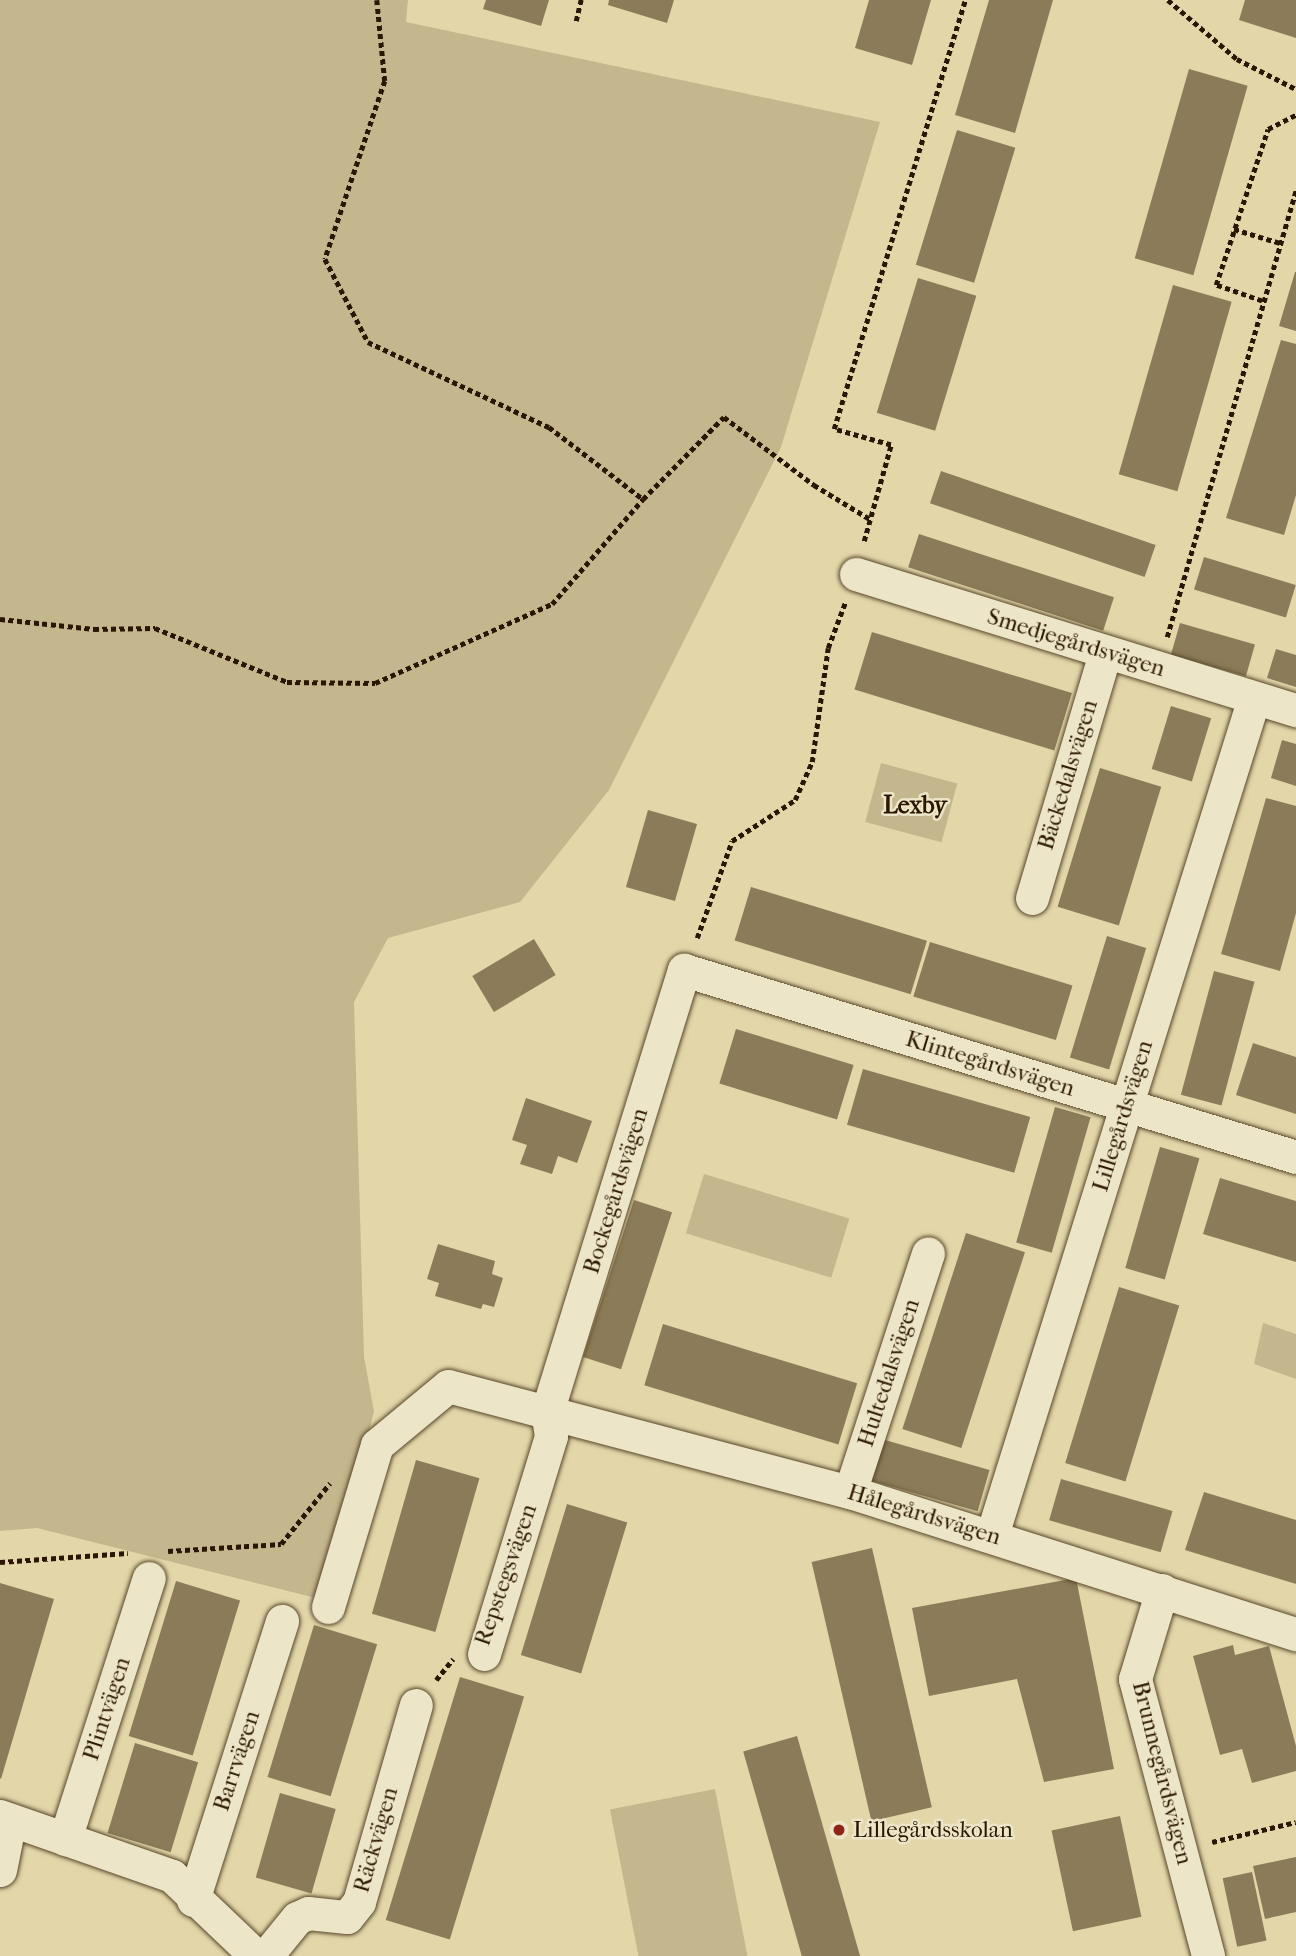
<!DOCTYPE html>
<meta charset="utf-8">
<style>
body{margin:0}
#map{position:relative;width:1296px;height:1956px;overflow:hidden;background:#e3d7aa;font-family:"IM FELL French Canon",serif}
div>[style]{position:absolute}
.green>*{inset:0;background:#c4b68d;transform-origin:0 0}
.building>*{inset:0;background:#8b7b58;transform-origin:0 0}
.path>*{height:4.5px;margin-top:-2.25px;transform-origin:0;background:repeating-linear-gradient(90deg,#2b1700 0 5px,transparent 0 8.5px)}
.roads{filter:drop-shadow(0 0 2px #59472a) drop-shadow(0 0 2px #59472a)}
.minor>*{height:33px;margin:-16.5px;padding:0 16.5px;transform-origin:16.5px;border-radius:16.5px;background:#ede5c8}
.dots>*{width:19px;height:19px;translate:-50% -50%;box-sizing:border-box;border:4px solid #ede5c8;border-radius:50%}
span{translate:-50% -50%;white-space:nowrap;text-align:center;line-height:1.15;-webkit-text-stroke:5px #ede5c8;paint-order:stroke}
.street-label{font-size:23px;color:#2b1700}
.poi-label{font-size:23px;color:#2b1700}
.left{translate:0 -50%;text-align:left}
.neighbourhood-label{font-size:24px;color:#2b1700;font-weight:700}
</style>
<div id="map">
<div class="green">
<i style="clip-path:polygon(0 0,408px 0,406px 22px,880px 122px,781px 447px,609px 790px,520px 902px,388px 938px,354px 1002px,364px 1357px,374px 1411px,328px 1601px,37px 1528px,0 1531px)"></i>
<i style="left:881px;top:763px;width:79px;height:61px;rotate:15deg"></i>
<i style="left:704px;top:1174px;width:152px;height:62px;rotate:17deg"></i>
<i style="clip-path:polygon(1263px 1323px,1296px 1334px,1296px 1379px,1254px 1364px)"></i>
<i style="left:715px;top:1789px;width:170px;height:107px;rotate:79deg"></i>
</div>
<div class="building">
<i style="clip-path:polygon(486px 0,549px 0,541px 26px,483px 9px)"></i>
<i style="clip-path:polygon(609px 0,674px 0,667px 23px,608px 5px)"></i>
<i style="clip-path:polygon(869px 0,931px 0,912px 65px,855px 48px)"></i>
<i style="clip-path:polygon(989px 0,1053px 0,1015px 133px,955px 115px)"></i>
<i style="clip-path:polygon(1245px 0,1296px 0,1296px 38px,1239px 20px)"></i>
<i style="left:1189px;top:69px;width:61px;height:197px;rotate:16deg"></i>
<i style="left:957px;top:130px;width:61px;height:141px;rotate:17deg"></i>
<i style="clip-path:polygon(1295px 272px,1296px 272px,1296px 331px,1279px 326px)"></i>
<i style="left:918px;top:278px;width:61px;height:141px;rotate:17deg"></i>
<i style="left:1173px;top:285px;width:61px;height:197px;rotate:16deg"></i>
<i style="clip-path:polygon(1281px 340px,1296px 344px,1296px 495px,1284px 535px,1226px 518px)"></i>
<i style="left:941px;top:471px;width:227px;height:34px;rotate:19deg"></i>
<i style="left:919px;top:534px;width:205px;height:35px;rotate:18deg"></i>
<i style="left:1204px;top:557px;width:96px;height:34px;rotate:17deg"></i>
<i style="left:1180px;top:623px;width:78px;height:33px;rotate:16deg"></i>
<i style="left:872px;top:632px;width:209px;height:60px;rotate:17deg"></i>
<i style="clip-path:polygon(1276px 649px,1296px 655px,1296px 687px,1267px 678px)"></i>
<i style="left:1171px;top:706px;width:42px;height:66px;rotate:17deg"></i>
<i style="clip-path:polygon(1282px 740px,1296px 744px,1296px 786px,1271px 778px)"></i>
<i style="left:1100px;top:768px;width:64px;height:145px;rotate:17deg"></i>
<i style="clip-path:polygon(1266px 798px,1296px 806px,1296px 913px,1280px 971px,1221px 954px)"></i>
<i style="left:648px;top:810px;width:51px;height:80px;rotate:16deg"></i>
<i style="left:751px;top:887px;width:184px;height:56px;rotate:17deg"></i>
<i style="left:1107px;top:936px;width:41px;height:127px;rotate:17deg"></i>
<i style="left:534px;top:939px;width:42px;height:72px;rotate:59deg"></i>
<i style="left:930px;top:942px;width:149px;height:57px;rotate:17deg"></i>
<i style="left:1214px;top:971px;width:42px;height:128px;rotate:15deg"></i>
<i style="left:736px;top:1029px;width:123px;height:57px;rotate:17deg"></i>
<i style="clip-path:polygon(1253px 1043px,1296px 1057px,1296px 1114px,1236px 1095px)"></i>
<i style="left:863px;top:1069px;width:174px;height:58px;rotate:16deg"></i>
<i style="clip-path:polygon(526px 1098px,592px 1121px,577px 1163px,558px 1156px,552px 1174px,520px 1164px,527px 1145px,512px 1140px)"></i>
<i style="left:1055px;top:1107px;width:37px;height:141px;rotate:16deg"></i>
<i style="left:1160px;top:1147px;width:41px;height:126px;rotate:16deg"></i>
<i style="clip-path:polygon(1220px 1178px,1296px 1201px,1296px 1262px,1203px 1234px)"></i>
<i style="left:634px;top:1200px;width:40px;height:165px;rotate:18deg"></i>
<i style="left:966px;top:1233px;width:62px;height:206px;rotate:18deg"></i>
<i style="clip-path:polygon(438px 1244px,495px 1261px,492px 1274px,503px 1278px,494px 1307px,483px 1304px,481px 1309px,435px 1296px,439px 1283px,427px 1279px)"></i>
<i style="left:1119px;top:1287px;width:63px;height:184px;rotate:17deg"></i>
<i style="left:663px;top:1324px;width:203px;height:64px;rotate:17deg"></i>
<i style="left:878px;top:1438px;width:116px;height:43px;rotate:16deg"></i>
<i style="left:416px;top:1460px;width:66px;height:160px;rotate:16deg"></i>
<i style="left:1061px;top:1479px;width:116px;height:43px;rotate:16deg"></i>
<i style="clip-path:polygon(1204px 1492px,1296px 1520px,1296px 1584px,1185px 1550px)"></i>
<i style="left:567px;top:1504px;width:63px;height:158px;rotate:17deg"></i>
<i style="left:872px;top:1548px;width:266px;height:62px;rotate:77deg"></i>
<i style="clip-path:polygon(1076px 1578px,1114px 1769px,1044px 1782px,1017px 1679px,929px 1696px,912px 1608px)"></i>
<i style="left:176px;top:1581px;width:67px;height:162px;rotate:17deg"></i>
<i style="clip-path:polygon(0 1583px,54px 1599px,1px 1779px,0 1778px)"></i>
<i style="left:314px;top:1625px;width:66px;height:159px;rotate:17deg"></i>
<i style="clip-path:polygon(1233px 1645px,1235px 1655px,1269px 1646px,1296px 1746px,1296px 1771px,1252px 1783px,1242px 1749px,1220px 1755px,1193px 1656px)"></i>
<i style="left:460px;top:1677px;width:67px;height:254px;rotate:17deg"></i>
<i style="left:797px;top:1736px;width:229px;height:56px;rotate:74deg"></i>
<i style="left:135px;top:1743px;width:66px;height:94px;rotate:17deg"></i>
<i style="left:280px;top:1793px;width:58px;height:88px;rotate:16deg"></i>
<i style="left:1120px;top:1816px;width:103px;height:70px;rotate:78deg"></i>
<i style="clip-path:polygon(1296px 1857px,1296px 1912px,1265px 1919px,1253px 1866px)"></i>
<i style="left:1252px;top:1872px;width:70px;height:30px;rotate:78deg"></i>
</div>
<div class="path">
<i style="left:377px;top:0;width:81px;rotate:84.4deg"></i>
<i style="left:385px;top:81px;width:188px;rotate:108.6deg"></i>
<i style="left:325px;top:259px;width:93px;rotate:62.6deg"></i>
<i style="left:368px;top:342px;width:200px;rotate:25.2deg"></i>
<i style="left:549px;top:427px;width:118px;rotate:37.5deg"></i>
<i style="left:1168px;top:0;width:91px;rotate:40.5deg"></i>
<i style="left:1237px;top:59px;width:66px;rotate:27deg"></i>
<i style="left:576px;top:21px;width:22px;rotate:-77deg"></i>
<i style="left:1234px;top:229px;width:48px;rotate:16.9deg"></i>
<i style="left:1262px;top:301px;width:49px;rotate:-160.8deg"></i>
<i style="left:1216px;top:285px;width:164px;rotate:-71.6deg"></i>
<i style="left:1268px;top:129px;width:31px;rotate:-27deg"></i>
<i style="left:864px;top:541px;width:100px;rotate:-74.3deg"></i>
<i style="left:891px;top:445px;width:59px;rotate:-164.3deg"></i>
<i style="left:834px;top:429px;width:449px;rotate:-73deg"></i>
<i style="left:0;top:619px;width:95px;rotate:6.1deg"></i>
<i style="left:94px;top:629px;width:61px;rotate:-0.9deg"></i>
<i style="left:155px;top:628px;width:143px;rotate:22.2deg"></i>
<i style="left:287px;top:682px;width:88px;rotate:0.7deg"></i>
<i style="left:375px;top:683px;width:194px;rotate:-24.1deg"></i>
<i style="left:552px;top:604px;width:139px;rotate:-49.1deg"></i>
<i style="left:643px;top:499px;width:115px;rotate:-45.4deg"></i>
<i style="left:724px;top:417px;width:113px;rotate:37.1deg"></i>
<i style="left:814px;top:485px;width:66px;rotate:31.3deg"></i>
<i style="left:1167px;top:637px;width:466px;rotate:-73.9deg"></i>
<i style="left:697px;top:938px;width:103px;rotate:-70.2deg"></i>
<i style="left:732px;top:841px;width:75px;rotate:-33.1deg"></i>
<i style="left:795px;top:800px;width:42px;rotate:-65.9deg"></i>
<i style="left:812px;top:762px;width:115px;rotate:-82deg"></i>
<i style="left:828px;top:648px;width:48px;rotate:-69.3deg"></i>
<i style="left:168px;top:1551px;width:113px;rotate:-3.5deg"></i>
<i style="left:281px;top:1544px;width:78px;rotate:-51.2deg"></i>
<i style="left:0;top:1562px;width:128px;rotate:-4deg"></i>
<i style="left:436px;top:1680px;width:27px;rotate:-51deg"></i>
<i style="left:1212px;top:1842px;width:86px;rotate:-13.4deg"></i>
</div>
<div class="roads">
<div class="minor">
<i style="left:856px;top:574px;width:461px;rotate:17.2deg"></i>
<i style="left:1032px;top:898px;width:256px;rotate:-73.4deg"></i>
<i style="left:850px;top:1492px;width:251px;rotate:-71.9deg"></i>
<i style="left:992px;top:1535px;width:877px;rotate:-72.62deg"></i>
<i style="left:1162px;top:1590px;width:93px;rotate:106.9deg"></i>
<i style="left:1135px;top:1679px;width:286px;rotate:75.2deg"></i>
<i style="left:328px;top:1607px;width:169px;rotate:-73.2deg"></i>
<i style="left:377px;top:1445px;width:92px;rotate:-39.7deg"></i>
<i style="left:448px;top:1386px;width:416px;rotate:14.8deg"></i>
<i style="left:850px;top:1492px;width:468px;rotate:17.7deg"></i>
<i style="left:484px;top:1654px;width:228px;rotate:-72.9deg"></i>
<i style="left:551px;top:1436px;width:24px;rotate:-99deg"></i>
<i style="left:547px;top:1412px;width:463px;rotate:-72.8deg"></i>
<i style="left:684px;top:970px;width:640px;rotate:16.99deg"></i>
<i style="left:0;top:1816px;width:182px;rotate:19.2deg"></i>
<i style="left:172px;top:1876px;width:116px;rotate:43.6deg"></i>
<i style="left:65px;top:1839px;width:274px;rotate:-72.2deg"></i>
<i style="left:0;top:1870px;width:51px;rotate:-78.7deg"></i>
<i style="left:193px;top:1900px;width:293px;rotate:-72.3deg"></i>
<i style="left:266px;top:1956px;width:49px;rotate:-50.8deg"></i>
<i style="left:297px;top:1918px;width:12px;rotate:-24deg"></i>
<i style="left:308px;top:1913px;width:39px;rotate:6deg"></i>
<i style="left:347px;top:1917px;width:19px;rotate:-51deg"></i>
<i style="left:359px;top:1902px;width:205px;rotate:-73.9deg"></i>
</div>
</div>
<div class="dots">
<i style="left:839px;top:1830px;background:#8f2418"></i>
</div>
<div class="street-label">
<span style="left:1076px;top:643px;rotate:17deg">Smedjegårdsvägen</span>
<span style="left:1068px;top:775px;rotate:-73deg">Bäckedalsvägen</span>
<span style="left:990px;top:1064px;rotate:17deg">Klintegårdsvägen</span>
<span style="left:1123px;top:1116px;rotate:-73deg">Lillegårdsvägen</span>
<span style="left:616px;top:1191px;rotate:-73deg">Bockegårdsvägen</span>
<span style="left:889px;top:1373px;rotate:-72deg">Hultedalsvägen</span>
<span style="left:924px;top:1515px;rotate:17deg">Hålegårdsvägen</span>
<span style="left:506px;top:1575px;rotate:-71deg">Repstegsvägen</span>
<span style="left:107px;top:1709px;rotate:-72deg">Plintvägen</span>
<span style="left:237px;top:1761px;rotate:-72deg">Barrvägen</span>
<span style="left:1162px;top:1773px;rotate:76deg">Brunnegårdsvägen</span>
<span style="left:376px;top:1840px;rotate:-74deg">Räckvägen</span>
</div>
<div class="poi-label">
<span class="left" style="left:853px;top:1830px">Lillegårdsskolan</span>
</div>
<div class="neighbourhood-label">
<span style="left:915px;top:806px">Lexby</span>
</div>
</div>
